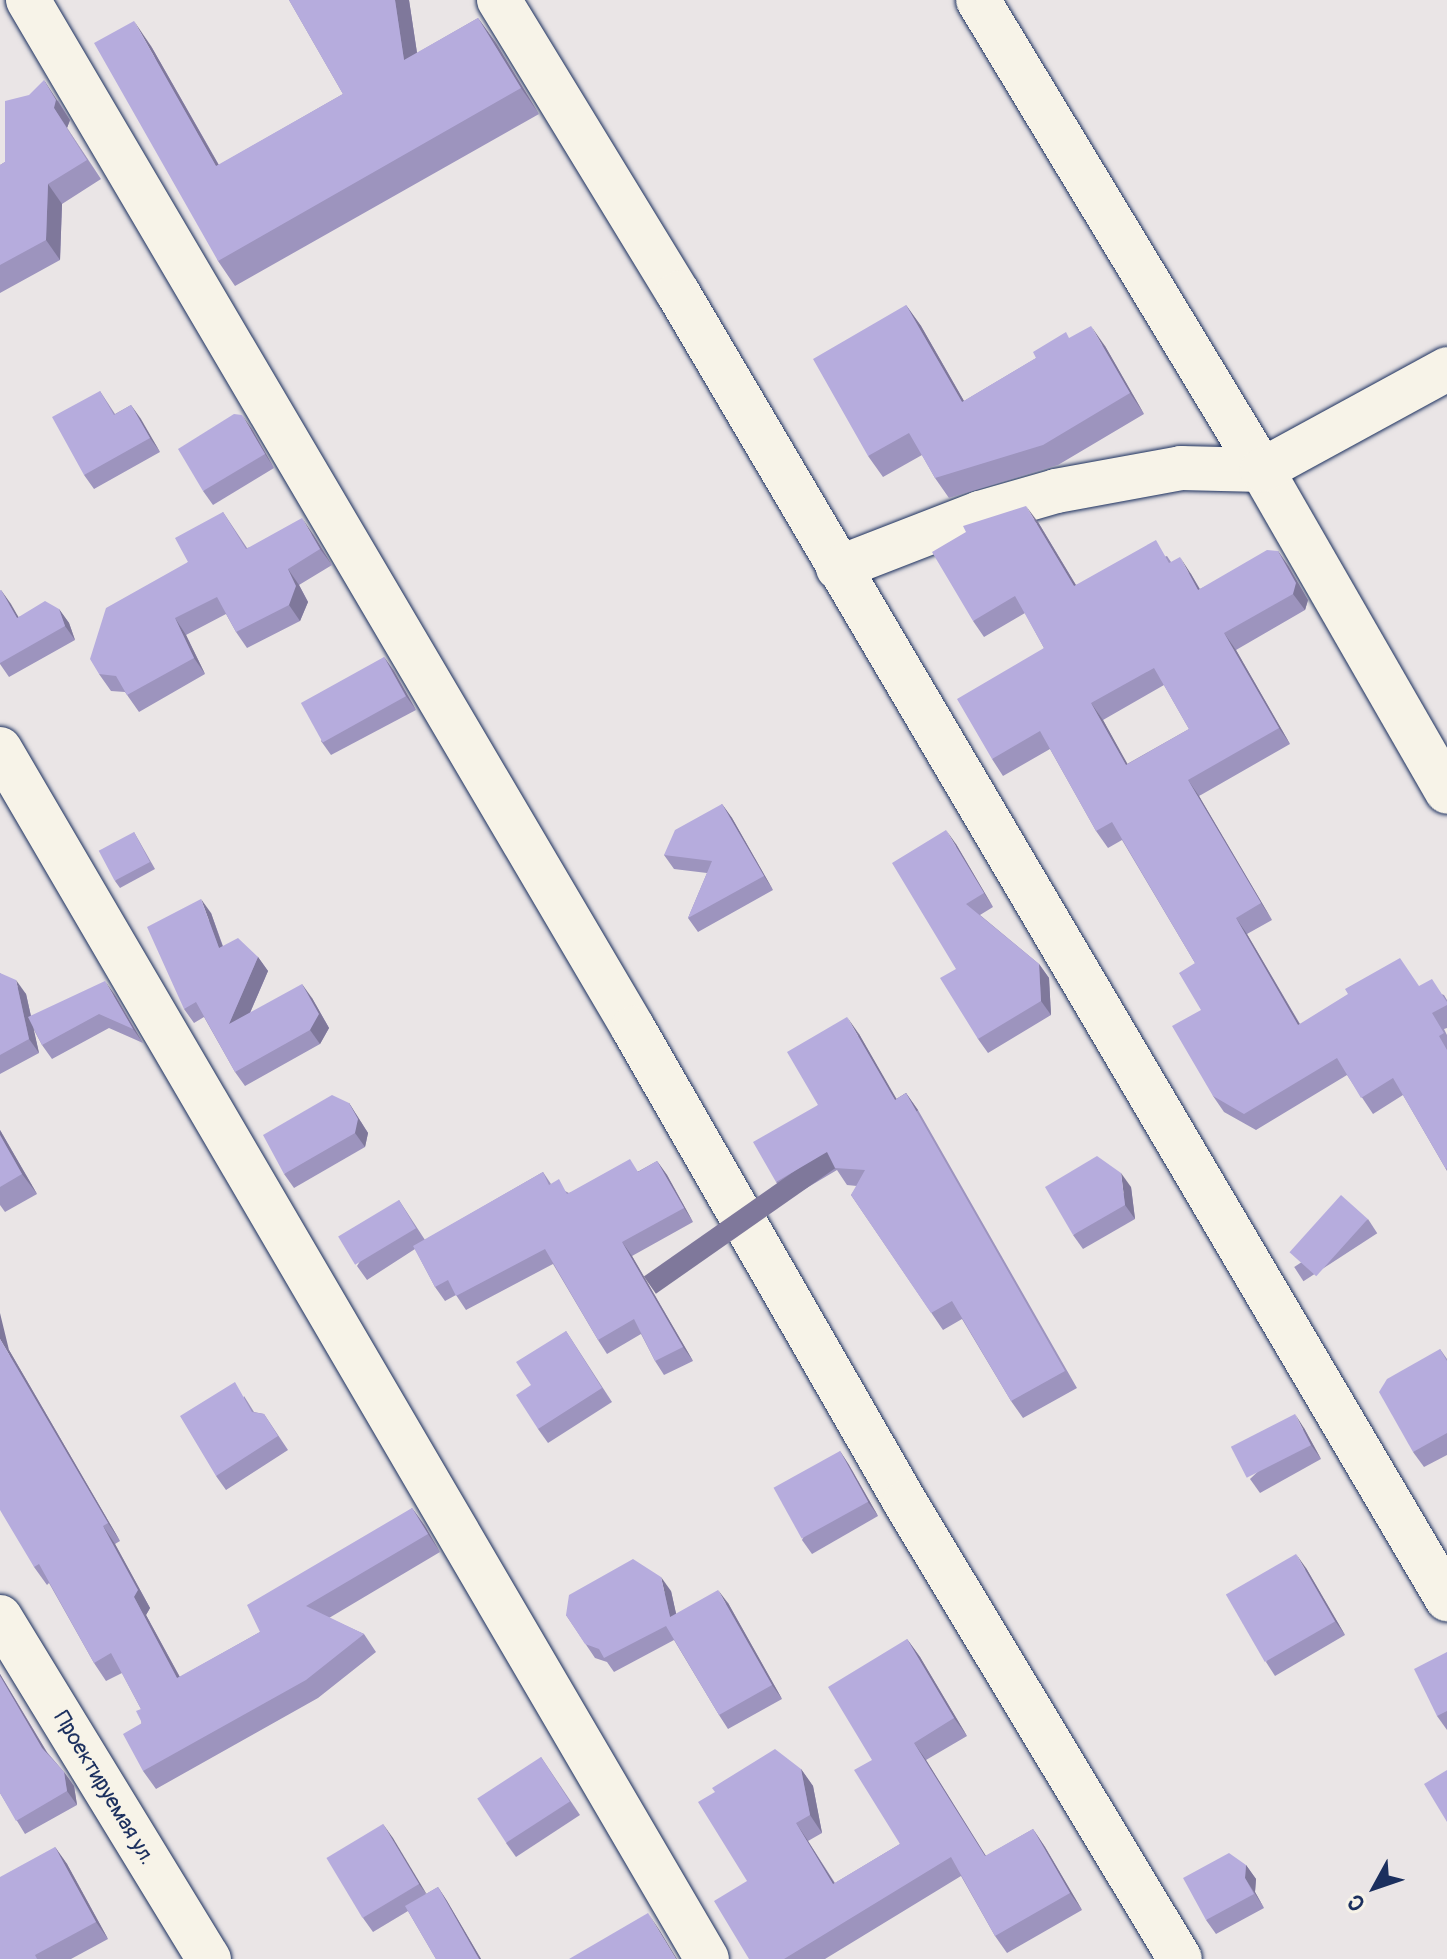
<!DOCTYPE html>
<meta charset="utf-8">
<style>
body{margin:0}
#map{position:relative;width:1447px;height:1959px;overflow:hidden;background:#eae5e6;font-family:Pangolin,sans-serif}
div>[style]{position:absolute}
.roads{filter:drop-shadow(0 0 2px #1b2f5e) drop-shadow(0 0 2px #1b2f5e)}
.minor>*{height:44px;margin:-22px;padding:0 22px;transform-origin:22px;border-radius:22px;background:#f7f3e8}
.wall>*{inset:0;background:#9d94be;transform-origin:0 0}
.shaded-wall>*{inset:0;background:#7f789b;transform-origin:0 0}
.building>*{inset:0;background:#b6acdd;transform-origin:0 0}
span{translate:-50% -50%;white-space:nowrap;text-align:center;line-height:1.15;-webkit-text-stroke:6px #f7f3e8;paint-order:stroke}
.street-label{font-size:22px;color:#1b2f5e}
.north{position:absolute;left:1335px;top:1847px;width:80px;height:80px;-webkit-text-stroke:6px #f7f3e8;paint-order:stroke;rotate:230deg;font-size:22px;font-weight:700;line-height:32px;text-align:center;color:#1b2f5e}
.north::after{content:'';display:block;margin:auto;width:28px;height:36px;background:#1b2f5e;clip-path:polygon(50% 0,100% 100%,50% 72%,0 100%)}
</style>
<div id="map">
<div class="roads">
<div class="minor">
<i style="left:28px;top:0;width:1193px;rotate:59.52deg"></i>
<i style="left:633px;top:1028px;width:546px;rotate:60.15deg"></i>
<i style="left:905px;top:1502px;width:533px;rotate:58.96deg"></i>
<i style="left:499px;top:0;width:343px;rotate:58.6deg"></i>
<i style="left:678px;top:293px;width:1516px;rotate:59.51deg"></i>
<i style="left:978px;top:0;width:549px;rotate:58.86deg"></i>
<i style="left:1262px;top:470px;width:371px;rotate:60.1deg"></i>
<i style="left:838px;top:568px;width:152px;rotate:-21.2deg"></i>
<i style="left:980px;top:513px;width:79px;rotate:-16.1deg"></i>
<i style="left:1056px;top:491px;width:127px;rotate:-10.4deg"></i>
<i style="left:1181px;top:468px;width:81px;rotate:1.4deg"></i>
<i style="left:1262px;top:470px;width:211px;rotate:-28.6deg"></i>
<i style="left:0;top:749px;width:1401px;rotate:59.7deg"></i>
<i style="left:0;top:1617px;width:401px;rotate:58.6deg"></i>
</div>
</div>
<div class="wall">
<i style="clip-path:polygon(289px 0,409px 0,417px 53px,478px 18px,496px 43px,539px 114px,235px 286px,218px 261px,151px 46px,219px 165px,343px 94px)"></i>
<i style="clip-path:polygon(58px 100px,70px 120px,67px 128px,101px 179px,62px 204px,60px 260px,0 293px,0 165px,5px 162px)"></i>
<i style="clip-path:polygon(906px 305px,921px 326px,964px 401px,1070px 338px,1105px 346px,1144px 414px,1058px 465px,949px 498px,935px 478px,922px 455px,883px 477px,868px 456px)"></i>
<i style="clip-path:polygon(100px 391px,115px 414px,131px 405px,160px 452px,94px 489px,84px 475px)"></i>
<i style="clip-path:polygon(252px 429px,274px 468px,213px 505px,203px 491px)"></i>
<i style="clip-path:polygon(223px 512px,247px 548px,313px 534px,332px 565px,299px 585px,308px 602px,300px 621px,247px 648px,236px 632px,226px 614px,186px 635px,205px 674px,139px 712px,125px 692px,111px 691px,99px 674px,188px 562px)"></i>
<i style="clip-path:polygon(evenodd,1038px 522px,1076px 585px,1167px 556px,1171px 562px,1191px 574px,1200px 589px,1278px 551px,1289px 567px,1308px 600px,1305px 610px,1236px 650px,1290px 744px,1199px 796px,1272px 920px,1247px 934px,1300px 1024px,1419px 986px,1444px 995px,1447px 1000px,1447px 1028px,1444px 1029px,1447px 1035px,1447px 1171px,1403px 1095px,1373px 1114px,1347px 1075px,1256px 1130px,1224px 1112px,1213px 1096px,1195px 963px,1122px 840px,1108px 848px,1096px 831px,1050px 749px,1003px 776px,992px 759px,1044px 648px,1025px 613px,984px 637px,973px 621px,1038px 522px,1164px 685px,1189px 729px,1127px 764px,1103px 720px,1164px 685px)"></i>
<i style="clip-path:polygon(1px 590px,18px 617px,59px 609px,69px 623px,75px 640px,9px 677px,0 664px,0 591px)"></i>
<i style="clip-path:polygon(384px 657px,394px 671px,416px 710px,331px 755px,321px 741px)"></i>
<i style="clip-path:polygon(722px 804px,732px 818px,773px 890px,698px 932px,688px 918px,707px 873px,674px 869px,664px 855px)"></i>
<i style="clip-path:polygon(134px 832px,155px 869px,120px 888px,115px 881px)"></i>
<i style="clip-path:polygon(956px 844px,993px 907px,980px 915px,1039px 964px,1049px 978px,1051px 1015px,988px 1053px,978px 1039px,956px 969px)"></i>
<i style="clip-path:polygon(211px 913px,223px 946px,258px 957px,268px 971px,250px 1013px,312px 998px,329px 1028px,320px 1044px,245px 1086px,235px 1072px,204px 1017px,194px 1023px,184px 1009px)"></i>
<i style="clip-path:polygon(0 973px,26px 994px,31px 1016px,115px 995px,143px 1043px,109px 1028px,52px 1059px,42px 1045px,33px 1028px,39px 1053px,0 1074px)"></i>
<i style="clip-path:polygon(859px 1034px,896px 1099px,906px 1093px,918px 1110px,1077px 1388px,1023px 1418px,1011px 1401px,962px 1319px,943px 1330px,851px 1195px,857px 1186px,847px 1185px,837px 1170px,788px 1199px,776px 1182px,818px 1105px)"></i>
<i style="clip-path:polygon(349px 1103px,368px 1133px,365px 1147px,294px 1188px,284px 1174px)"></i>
<i style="clip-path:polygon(0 1130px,37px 1194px,5px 1212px,0 1205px)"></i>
<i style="clip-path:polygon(657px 1161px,667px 1175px,693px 1222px,632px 1256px,693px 1361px,664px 1375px,655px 1361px,641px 1334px,607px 1354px,598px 1340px,553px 1264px,466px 1310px,456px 1295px,445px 1301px,435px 1287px,415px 1249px,367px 1280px,357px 1266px,399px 1200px,425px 1240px,543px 1172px,551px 1184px,569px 1193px,639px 1171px)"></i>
<i style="clip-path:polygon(1131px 1187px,1135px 1219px,1083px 1249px,1073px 1235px)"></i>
<i style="left:1368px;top:1219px;width:17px;height:88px;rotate:57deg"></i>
<i style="clip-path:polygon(566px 1331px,612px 1402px,548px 1443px,538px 1429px,531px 1385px)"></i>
<i style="clip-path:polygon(1440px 1349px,1447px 1359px,1447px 1455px,1424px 1467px,1413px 1452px)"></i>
<i style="clip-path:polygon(9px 1350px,120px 1541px,115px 1544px,150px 1608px,146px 1615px,180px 1677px,260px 1632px,412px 1508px,425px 1526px,440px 1552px,329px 1618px,364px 1634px,376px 1652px,318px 1698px,156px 1789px,143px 1771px,141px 1709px,122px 1673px,106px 1681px,94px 1663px,49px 1583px,47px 1585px,34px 1567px)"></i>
<i style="clip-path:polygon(244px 1396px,254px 1412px,264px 1414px,288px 1450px,226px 1490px,216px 1476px)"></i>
<i style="clip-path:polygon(1304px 1428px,1321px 1459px,1260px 1493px,1250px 1479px)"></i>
<i style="clip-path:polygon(840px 1451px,849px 1465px,878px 1516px,812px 1554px,802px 1540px)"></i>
<i style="clip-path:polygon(1306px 1568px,1345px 1635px,1275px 1676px,1266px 1662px)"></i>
<i style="clip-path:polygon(671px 1591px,676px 1614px,728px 1603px,782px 1699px,728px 1729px,719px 1715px,674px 1640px,614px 1672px,607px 1662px,595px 1658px,566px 1615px)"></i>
<i style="clip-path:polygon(907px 1639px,920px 1657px,967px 1736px,926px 1760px,986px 1856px,1033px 1829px,1045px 1847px,1082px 1910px,1007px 1953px,995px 1936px,961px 1876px,825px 1959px,749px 1959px,747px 1881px,801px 1769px,813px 1786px,822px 1833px,808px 1841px,835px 1883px,900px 1844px,872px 1760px)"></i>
<i style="clip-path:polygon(1447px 1652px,1447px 1730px,1437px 1716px)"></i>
<i style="clip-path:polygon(0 1674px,47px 1752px,64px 1772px,74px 1786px,77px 1805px,25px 1834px,0 1793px)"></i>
<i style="clip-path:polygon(541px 1757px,580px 1815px,516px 1857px,506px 1843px)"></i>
<i style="clip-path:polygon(383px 1824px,426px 1894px,438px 1887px,447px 1901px,481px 1959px,436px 1959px,408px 1911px,373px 1932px,363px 1918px)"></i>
<i style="clip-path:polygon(55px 1847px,67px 1864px,108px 1939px,71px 1959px,0 1959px)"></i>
<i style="clip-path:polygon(1246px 1865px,1256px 1879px,1255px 1892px,1264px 1908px,1216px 1934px,1206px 1920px)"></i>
</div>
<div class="shaded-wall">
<i style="clip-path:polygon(395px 0,409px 0,422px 86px,404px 60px)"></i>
<i style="clip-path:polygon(478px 18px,496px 43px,539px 114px,521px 88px)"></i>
<i style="clip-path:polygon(134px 21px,151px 46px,234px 192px,216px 166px)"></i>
<i style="clip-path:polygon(44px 80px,70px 120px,67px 128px,101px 179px,54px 108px)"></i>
<i style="clip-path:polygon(48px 184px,62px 204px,60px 260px,46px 240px)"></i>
<i style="clip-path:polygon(906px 305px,921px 326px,976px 422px,962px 402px)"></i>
<i style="clip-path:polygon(1091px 326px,1105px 346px,1144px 414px,1130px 393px)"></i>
<i style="clip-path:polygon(131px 405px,141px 419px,160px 452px,150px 438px)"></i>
<i style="clip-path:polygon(242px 415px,252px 429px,274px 468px,265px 454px)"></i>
<i style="clip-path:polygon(1026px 506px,1038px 522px,1086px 602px,1074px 586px)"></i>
<i style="clip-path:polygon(302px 518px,313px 534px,332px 565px,320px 549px)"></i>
<i style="clip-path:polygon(1278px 551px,1289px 567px,1308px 600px,1305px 610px,1293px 594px)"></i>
<i style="clip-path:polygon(1180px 557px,1191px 574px,1209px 606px,1198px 590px)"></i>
<i style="clip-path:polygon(288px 569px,299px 585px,308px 602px,300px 621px,289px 605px)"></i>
<i style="clip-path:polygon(1px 590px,11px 604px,27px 632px,17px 618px)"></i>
<i style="clip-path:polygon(59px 609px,69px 623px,75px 640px,65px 626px)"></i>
<i style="clip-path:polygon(175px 618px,186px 635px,205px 674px,194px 658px)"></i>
<i style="clip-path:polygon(1224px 633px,1236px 650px,1290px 744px,1279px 728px)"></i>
<i style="clip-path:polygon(384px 657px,394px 671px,416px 710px,406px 696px)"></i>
<i style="clip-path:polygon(1091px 703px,1103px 720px,1137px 781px,1126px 765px)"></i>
<i style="clip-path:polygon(1188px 780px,1199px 796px,1272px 920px,1261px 903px)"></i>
<i style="clip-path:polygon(722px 804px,732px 818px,773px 890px,764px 876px)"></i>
<i style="clip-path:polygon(946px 830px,956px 844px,993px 907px,984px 893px)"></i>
<i style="clip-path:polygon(201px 899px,211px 913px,228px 962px,219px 948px)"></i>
<i style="clip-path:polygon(1236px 918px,1247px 934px,1310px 1042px,1298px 1025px)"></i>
<i style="clip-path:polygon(258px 957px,268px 971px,239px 1038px,229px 1024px)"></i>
<i style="clip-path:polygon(1039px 964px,1049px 978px,1051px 1015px,1041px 1001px)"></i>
<i style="clip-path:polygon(16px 980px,26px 994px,39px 1053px,29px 1039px)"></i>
<i style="clip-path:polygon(105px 981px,115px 995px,143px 1043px,133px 1029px)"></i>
<i style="clip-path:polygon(302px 984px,312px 998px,329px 1028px,320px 1044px,310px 1030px)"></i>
<i style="clip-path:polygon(847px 1017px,859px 1034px,907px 1117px,895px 1100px)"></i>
<i style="left:906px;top:1093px;width:21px;height:320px;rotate:55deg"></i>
<i style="clip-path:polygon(349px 1103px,368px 1133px,365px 1147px,355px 1133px)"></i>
<i style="clip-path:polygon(0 1130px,37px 1194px,22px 1174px,0 1135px)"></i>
<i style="clip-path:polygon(657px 1161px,667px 1175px,693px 1222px,684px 1208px)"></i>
<i style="clip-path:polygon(1121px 1173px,1131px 1187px,1135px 1219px,1125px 1205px)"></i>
<i style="clip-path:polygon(622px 1242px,632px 1256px,693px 1361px,683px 1347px)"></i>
<i style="clip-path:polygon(0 1313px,9px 1350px,120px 1541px,108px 1523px,0 1339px)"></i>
<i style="clip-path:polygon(1295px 1414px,1304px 1428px,1321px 1459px,1311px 1445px)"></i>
<i style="clip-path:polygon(840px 1451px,849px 1465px,878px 1516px,868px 1502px)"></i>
<i style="clip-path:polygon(412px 1508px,425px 1526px,440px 1552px,428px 1534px)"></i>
<i style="clip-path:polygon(103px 1526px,115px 1544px,150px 1608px,146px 1615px,190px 1696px,177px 1678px,134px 1597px)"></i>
<i style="clip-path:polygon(1296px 1554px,1306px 1568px,1345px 1635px,1335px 1621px)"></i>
<i style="clip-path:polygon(661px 1577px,671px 1591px,680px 1631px,670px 1617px)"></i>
<i style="clip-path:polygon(718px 1590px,728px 1603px,782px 1699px,772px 1685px)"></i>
<i style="clip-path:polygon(907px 1639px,920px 1657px,967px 1736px,954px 1718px)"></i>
<i style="clip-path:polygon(0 1674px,52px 1761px,42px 1748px,0 1676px)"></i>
<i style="clip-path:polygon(914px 1743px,926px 1760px,997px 1874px,985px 1856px)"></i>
<i style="clip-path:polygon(801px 1769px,813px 1786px,822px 1833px,810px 1815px)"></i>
<i style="clip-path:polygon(64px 1772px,74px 1786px,77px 1805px,67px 1791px)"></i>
<i style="clip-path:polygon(796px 1823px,808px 1841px,846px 1902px,833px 1884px)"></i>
<i style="clip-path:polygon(383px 1824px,393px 1838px,429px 1898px,419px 1884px)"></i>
<i style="clip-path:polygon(1033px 1829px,1045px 1847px,1082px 1910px,1070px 1893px)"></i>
<i style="clip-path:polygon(55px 1847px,67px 1864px,108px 1939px,96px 1922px)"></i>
<i style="clip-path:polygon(1246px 1865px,1256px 1879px,1255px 1892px,1264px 1908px,1245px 1878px)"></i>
<i style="clip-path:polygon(438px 1887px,447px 1901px,481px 1959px,479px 1959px)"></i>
<i style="clip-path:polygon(648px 1913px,660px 1931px,677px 1959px,676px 1959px)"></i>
</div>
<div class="building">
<i style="clip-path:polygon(289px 0,395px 0,404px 60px,478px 18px,521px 88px,218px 261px,94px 43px,134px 21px,216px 166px,343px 94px)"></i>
<i style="clip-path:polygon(44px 80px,56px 100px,54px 108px,87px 160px,48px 184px,46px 240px,0 265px,0 165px,5px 162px,5px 101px,29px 95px)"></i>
<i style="clip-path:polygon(906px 305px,962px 402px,1036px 358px,1033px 352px,1066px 332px,1069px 338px,1091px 326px,1130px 393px,1043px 445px,935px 478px,909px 433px,868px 456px,813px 359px)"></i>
<i style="clip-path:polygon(100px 391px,114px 415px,131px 405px,150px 438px,84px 475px,52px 417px)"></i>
<i style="clip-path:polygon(234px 414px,242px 415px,265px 454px,203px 491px,178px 449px)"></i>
<i style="clip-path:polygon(evenodd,1026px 506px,1074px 586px,1156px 540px,1169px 563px,1180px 557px,1198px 590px,1267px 550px,1278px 551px,1296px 583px,1293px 594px,1224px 633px,1279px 728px,1188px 780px,1261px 903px,1236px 918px,1298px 1025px,1348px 994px,1345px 989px,1400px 958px,1419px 986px,1432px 979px,1447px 1002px,1447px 1005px,1432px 1013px,1444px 1033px,1439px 1036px,1447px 1050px,1447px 1168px,1446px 1169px,1393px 1078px,1361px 1098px,1337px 1058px,1244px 1114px,1213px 1096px,1172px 1026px,1201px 1010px,1179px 973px,1195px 963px,1112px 822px,1096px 831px,1040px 731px,992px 759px,957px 699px,1044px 648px,1015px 596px,973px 621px,932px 552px,966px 532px,963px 526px,1026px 506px,1154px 668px,1189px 729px,1126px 765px,1091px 703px,1154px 668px)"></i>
<i style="clip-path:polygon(223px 512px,246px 549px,302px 518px,320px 549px,288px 569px,296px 586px,289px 605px,236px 632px,217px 597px,175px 618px,194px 658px,127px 695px,116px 676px,99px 674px,90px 659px,106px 608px,188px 562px,175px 538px)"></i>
<i style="clip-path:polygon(1px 590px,17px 618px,45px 601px,59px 609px,65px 626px,0 663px,0 591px)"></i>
<i style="left:384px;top:657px;width:45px;height:95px;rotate:61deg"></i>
<i style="clip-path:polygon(722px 804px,764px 876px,688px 918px,712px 861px,664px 855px,675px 830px)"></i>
<i style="clip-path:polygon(946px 830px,984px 893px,966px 904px,1039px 964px,1041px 1001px,978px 1039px,940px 978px,956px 969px,892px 863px)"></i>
<i style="left:134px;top:832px;width:34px;height:40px;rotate:62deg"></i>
<i style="clip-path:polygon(201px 899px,219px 948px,238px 938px,258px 957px,229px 1024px,302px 984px,319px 1014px,310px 1030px,235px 1072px,196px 1002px,184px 1009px,147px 927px)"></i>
<i style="clip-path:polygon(0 973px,16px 980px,29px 1039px,0 1055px)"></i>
<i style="clip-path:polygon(105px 981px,133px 1029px,99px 1014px,42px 1045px,28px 1017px)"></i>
<i style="clip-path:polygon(847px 1017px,895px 1100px,906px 1093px,1065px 1371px,1011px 1401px,952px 1301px,931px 1313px,851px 1195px,865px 1170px,835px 1168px,827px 1152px,776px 1182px,753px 1142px,818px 1105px,787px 1052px)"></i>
<i style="clip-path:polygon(332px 1095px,349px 1103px,358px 1119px,355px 1133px,284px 1174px,263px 1135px)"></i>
<i style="clip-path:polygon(0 1135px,22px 1174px,0 1187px)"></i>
<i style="clip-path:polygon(1097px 1156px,1121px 1173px,1125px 1205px,1073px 1235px,1045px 1187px)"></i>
<i style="clip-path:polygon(630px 1159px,638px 1172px,657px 1161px,684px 1208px,622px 1242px,683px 1347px,655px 1361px,634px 1319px,598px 1340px,545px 1249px,456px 1296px,448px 1280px,435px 1287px,413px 1246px,543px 1172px,549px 1185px,559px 1179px,567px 1194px)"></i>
<i style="left:1341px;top:1195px;width:36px;height:77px;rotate:42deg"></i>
<i style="left:399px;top:1200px;width:33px;height:71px;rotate:59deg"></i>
<i style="clip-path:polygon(566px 1331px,602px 1388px,538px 1429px,516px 1395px,531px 1385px,516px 1362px)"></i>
<i style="clip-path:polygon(0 1339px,108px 1523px,103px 1526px,138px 1590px,134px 1597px,177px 1678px,260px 1632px,247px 1605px,412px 1508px,428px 1534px,306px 1606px,364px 1634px,306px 1680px,143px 1771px,123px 1734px,142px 1723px,136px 1711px,141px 1709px,111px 1653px,94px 1663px,39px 1564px,34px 1567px,0 1510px)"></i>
<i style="clip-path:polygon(1440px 1349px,1447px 1361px,1447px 1433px,1413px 1452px,1379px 1392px,1387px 1379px)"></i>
<i style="clip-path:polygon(235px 1382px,252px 1412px,264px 1414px,278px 1436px,216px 1476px,180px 1416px)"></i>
<i style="left:1295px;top:1414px;width:35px;height:72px;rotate:63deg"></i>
<i style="left:840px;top:1451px;width:58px;height:76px;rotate:61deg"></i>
<i style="left:1296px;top:1554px;width:78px;height:81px;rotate:60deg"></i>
<i style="clip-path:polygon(633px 1559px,661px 1577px,670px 1617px,718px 1590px,772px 1685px,719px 1715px,666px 1626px,604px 1658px,599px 1649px,585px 1644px,566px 1615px,569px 1595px)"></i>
<i style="clip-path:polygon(907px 1639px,954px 1718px,914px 1743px,985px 1856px,1033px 1829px,1070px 1893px,995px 1936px,951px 1857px,784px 1959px,749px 1959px,714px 1901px,747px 1881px,698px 1802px,715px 1792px,712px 1788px,775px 1749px,801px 1769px,810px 1815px,796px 1823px,833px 1884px,900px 1844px,854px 1770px,872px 1760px,828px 1687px)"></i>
<i style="clip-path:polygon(1447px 1652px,1447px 1711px,1437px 1716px,1414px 1669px)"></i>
<i style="clip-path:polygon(0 1676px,42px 1748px,64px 1772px,67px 1791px,16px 1821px,0 1793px)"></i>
<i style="left:541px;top:1757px;width:53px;height:76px;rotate:57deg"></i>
<i style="clip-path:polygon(1447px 1770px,1447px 1822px,1424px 1784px)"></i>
<i style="left:383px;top:1824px;width:70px;height:66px;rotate:59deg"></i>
<i style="clip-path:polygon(55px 1847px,96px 1922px,35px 1955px,37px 1959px,0 1959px,0 1877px)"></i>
<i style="clip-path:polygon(1229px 1853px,1246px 1865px,1245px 1878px,1254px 1894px,1206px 1920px,1183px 1878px)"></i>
<i style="clip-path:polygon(438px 1887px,479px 1959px,436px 1959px,405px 1906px)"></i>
<i style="clip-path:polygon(648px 1913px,676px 1959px,569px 1959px)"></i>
</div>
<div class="street-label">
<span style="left:104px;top:1788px;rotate:59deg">Проектируемая ул.</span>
</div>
<div class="north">С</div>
</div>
